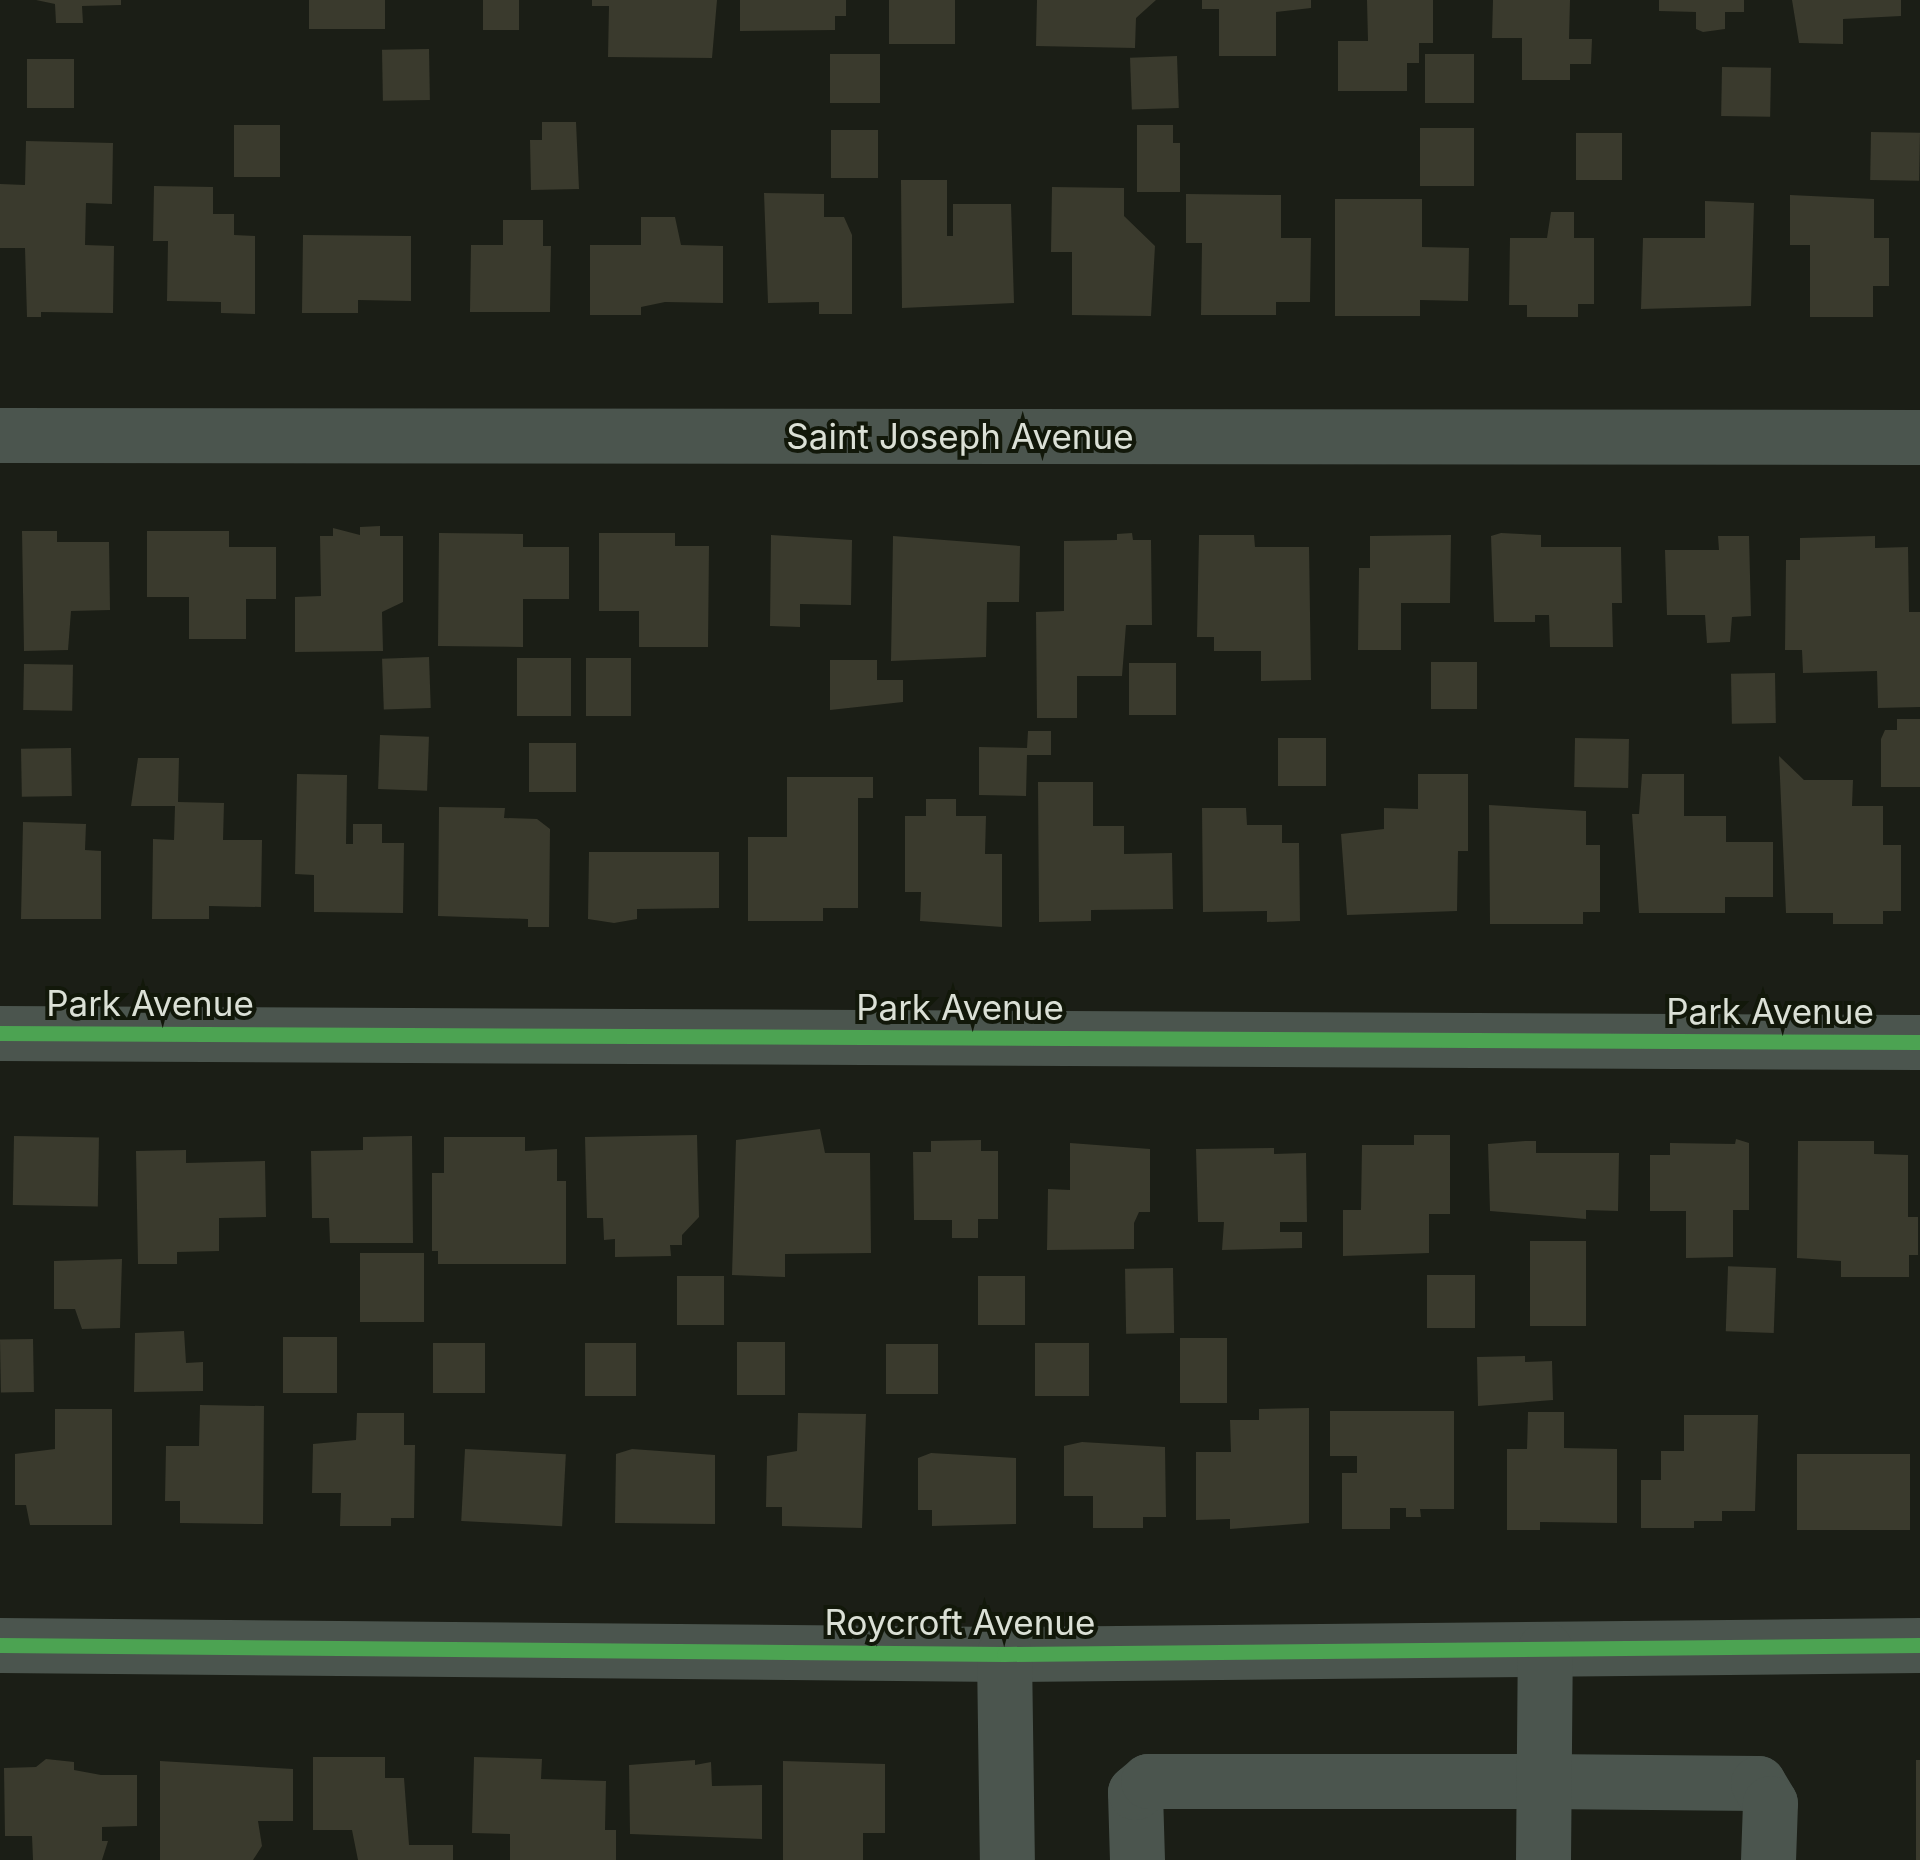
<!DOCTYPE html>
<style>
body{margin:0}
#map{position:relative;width:1920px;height:1860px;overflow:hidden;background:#1b1e16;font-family:Inter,sans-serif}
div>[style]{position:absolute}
.building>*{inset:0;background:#3a3a2d;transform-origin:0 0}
.minor>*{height:55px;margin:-27.5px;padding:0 27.5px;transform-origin:27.5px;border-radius:27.5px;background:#4b554e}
.cycleway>*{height:15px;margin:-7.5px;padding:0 7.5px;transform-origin:7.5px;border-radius:7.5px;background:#4ca352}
span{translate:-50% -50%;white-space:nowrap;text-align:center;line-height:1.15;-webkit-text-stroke:8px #12180a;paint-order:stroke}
.street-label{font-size:35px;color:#dbe0d6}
</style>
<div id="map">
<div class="building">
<i style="clip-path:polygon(36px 0,121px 0,121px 5px,82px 6px,83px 23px,56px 23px,55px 4px)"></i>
<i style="left:309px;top:0;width:76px;height:29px"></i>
<i style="left:483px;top:0;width:36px;height:30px"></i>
<i style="clip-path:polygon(592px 0,717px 0,712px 58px,608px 57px,609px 6px,592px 6px)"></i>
<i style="clip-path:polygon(740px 0,846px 0,846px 16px,835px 16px,835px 30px,740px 31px)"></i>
<i style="left:889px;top:0;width:66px;height:44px"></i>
<i style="clip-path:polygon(1037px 0,1156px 0,1136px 18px,1135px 48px,1036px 46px)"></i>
<i style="clip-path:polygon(1202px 0,1311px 0,1311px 8px,1276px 12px,1276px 56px,1219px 56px,1219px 9px,1202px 9px)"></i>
<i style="clip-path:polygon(1367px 0,1433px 0,1433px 43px,1419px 43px,1419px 63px,1407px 63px,1407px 91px,1338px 91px,1338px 41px,1368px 41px)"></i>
<i style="clip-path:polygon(1493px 0,1570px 0,1569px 39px,1592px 39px,1591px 64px,1570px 64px,1570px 80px,1522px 80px,1522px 38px,1492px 38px)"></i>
<i style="clip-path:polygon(1659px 0,1744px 0,1744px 12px,1725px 12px,1725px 29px,1703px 32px,1696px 29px,1696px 12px,1659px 11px)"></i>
<i style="clip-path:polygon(1792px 0,1901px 0,1901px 16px,1843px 19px,1843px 44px,1799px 43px)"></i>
<i style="left:429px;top:49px;width:51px;height:47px;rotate:89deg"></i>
<i style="left:830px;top:54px;width:50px;height:49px"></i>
<i style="left:1474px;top:54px;width:49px;height:49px;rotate:90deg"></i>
<i style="left:1177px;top:56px;width:52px;height:47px;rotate:88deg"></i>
<i style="left:27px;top:59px;width:47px;height:49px"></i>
<i style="left:1722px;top:67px;width:49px;height:49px;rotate:1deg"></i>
<i style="clip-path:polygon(542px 122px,576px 122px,579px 189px,531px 190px,530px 140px,542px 140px)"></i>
<i style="left:234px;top:125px;width:46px;height:52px"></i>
<i style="clip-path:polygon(1137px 125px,1173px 125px,1173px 143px,1180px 143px,1180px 192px,1137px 192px)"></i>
<i style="left:1420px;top:128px;width:54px;height:58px"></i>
<i style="left:831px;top:130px;width:47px;height:48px"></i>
<i style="left:1871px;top:132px;width:49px;height:48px;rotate:1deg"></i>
<i style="left:1576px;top:133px;width:46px;height:47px"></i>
<i style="clip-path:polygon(26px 141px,113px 143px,112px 204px,86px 203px,85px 245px,114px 246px,113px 313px,41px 312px,41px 317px,27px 317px,25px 248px,0 248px,0 184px,25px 185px)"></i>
<i style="clip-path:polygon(901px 180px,947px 180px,947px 236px,953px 236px,953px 204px,1011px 204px,1014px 303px,902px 308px)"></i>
<i style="clip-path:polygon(154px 186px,213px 187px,213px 214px,234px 214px,234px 235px,255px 236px,255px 314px,221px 313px,221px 302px,167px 301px,168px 241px,153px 241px)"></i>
<i style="clip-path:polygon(1052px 187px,1124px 188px,1124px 216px,1155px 246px,1151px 316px,1072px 315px,1072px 252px,1051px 252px)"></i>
<i style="clip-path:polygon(764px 193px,824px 194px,824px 217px,844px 217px,852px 235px,852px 314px,819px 314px,819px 302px,768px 303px)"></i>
<i style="clip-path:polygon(1186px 194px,1281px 195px,1281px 238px,1311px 238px,1310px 302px,1276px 302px,1276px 315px,1201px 315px,1202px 243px,1186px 243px)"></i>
<i style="clip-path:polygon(1790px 195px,1874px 199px,1874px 238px,1889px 238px,1889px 286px,1873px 286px,1873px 317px,1810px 317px,1810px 245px,1790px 245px)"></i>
<i style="clip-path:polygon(1335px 199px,1422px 199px,1422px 247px,1469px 248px,1468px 301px,1420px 300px,1420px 316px,1335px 316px)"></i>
<i style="clip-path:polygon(1705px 201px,1754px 203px,1751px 306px,1641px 309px,1643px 238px,1705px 238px)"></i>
<i style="clip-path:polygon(1551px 212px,1574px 212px,1574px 238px,1594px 238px,1594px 304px,1578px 304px,1578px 317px,1527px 317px,1527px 305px,1509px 305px,1510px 238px,1547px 238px)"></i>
<i style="clip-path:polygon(641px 217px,675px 217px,681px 245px,723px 246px,723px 303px,665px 302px,641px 307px,641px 315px,590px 315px,590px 245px,641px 245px)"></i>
<i style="clip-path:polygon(503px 220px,543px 220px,543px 246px,551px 246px,550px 312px,470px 312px,471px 245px,503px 245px)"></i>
<i style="clip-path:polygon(303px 235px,411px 236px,411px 301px,358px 300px,358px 313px,302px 313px)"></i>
<i style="clip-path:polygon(380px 526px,380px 536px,403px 536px,403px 602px,382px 612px,383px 651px,295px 652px,295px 597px,321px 596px,320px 536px,333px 536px,333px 528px,360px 535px,360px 527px)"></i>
<i style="clip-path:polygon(22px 531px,57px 531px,57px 542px,109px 542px,110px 610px,71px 611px,68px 650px,24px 651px)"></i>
<i style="clip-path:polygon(147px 531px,229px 531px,229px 547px,276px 547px,276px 599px,246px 599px,246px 639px,189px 639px,189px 597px,147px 597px)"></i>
<i style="clip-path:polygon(439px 533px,523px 534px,523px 547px,569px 547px,569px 599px,523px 599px,523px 647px,438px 646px)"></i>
<i style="clip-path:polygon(599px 533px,675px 533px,675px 546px,709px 546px,708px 647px,639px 647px,639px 611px,599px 611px)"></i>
<i style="clip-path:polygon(1132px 533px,1133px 540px,1151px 540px,1152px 625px,1126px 625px,1122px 676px,1077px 676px,1077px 718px,1037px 718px,1036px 612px,1064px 611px,1064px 541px,1117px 540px,1117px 534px)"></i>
<i style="clip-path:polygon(1501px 533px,1541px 535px,1541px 547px,1621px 547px,1622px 603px,1612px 603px,1613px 647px,1550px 647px,1549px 615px,1535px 615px,1535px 622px,1494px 622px,1491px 536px)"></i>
<i style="clip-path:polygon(771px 535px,852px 540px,851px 605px,800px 604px,800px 627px,770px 626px)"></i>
<i style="clip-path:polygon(1199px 535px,1254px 535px,1255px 547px,1309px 547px,1311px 680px,1261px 681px,1261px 651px,1214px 651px,1214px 637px,1197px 637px)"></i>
<i style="clip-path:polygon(1451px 535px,1450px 603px,1401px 603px,1401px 650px,1358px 650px,1359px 568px,1370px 568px,1370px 536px)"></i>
<i style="clip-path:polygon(893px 536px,1020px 546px,1019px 602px,987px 602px,986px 657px,891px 661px)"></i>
<i style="clip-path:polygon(1718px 536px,1749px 536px,1751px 616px,1732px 617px,1730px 642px,1707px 643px,1705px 615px,1667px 615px,1665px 550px,1719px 550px)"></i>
<i style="clip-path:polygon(1875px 536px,1875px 548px,1908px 547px,1909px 612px,1920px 612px,1920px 707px,1878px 708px,1877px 671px,1803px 673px,1802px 650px,1785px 650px,1786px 560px,1800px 560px,1800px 538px)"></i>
<i style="left:429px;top:657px;width:51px;height:47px;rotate:88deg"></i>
<i style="left:517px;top:658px;width:54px;height:58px"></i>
<i style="left:586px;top:658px;width:45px;height:58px"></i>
<i style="clip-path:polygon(830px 660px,877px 660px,877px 680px,903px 680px,903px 702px,830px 710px)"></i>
<i style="left:1431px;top:662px;width:46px;height:47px"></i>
<i style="left:1129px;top:663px;width:47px;height:52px"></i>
<i style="left:24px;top:664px;width:49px;height:46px;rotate:1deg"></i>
<i style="left:1775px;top:673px;width:50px;height:44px;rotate:89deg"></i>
<i style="clip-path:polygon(1897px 719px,1920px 719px,1920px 787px,1881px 787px,1881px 739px,1885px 730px,1897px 730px)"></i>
<i style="clip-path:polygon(1028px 731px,1051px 731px,1051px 755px,1027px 755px,1026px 796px,979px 795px,979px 747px,1027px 748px)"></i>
<i style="left:380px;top:735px;width:49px;height:54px;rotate:2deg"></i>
<i style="left:1278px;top:738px;width:48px;height:48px"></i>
<i style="left:1575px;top:738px;width:54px;height:49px;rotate:1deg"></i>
<i style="left:529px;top:743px;width:47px;height:49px"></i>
<i style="left:71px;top:748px;width:48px;height:50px;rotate:89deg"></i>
<i style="clip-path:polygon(1779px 756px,1804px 780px,1853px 780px,1852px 806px,1883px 806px,1883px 845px,1901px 845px,1901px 911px,1883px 911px,1883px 924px,1833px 924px,1833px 913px,1786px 913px)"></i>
<i style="clip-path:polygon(138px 758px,179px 758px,178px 802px,224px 803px,223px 840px,262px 840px,261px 907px,209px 906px,209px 919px,152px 919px,153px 839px,174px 840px,175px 806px,131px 806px)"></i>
<i style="clip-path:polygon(297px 774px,347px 775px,346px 844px,353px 844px,353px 824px,382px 824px,382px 843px,404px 843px,403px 913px,314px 912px,314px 875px,295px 874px)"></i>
<i style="clip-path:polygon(1418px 774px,1468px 774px,1468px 851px,1458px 851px,1457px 911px,1347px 915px,1341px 834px,1384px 829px,1384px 808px,1418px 809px)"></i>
<i style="clip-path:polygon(1642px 774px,1684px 774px,1684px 816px,1726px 816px,1726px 842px,1773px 842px,1773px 897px,1725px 897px,1725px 913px,1639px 913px,1632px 814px,1639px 814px)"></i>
<i style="clip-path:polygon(787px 777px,873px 777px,873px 798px,858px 798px,858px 908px,823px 908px,823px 921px,748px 921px,748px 837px,787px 837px)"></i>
<i style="clip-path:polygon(1038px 782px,1093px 782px,1093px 826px,1124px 826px,1124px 854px,1172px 853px,1173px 909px,1091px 910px,1091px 921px,1039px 922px)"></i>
<i style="clip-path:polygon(926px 799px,956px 799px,956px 816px,986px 816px,985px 854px,1002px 854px,1002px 927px,920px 921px,921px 892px,905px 892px,905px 816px,926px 816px)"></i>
<i style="clip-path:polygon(1489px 805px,1586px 811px,1586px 845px,1600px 845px,1600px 912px,1583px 912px,1583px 924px,1490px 924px)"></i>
<i style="clip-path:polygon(439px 807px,505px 808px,504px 818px,537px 819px,550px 829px,549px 927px,528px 927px,528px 919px,438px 916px)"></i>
<i style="clip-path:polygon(1202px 808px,1246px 808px,1247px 825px,1282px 825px,1282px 843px,1299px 843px,1300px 921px,1267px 922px,1267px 911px,1203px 912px)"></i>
<i style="clip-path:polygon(23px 822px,86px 824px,85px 850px,101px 851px,101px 919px,21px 919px)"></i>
<i style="clip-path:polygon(589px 852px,719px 852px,719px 908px,637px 909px,637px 919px,614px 923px,588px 919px)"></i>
<i style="clip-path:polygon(820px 1129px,825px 1153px,870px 1153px,871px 1253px,785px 1254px,785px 1277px,732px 1275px,736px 1140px)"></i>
<i style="clip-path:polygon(697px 1135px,699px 1217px,682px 1235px,682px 1245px,670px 1245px,671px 1256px,615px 1257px,615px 1239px,604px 1240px,603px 1218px,587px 1218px,585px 1137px)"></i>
<i style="clip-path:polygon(1414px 1135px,1450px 1135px,1450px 1214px,1429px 1214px,1429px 1253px,1343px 1256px,1343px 1210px,1361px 1210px,1362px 1145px,1414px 1145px)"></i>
<i style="left:14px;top:1136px;width:85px;height:69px;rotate:1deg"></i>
<i style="clip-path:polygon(412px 1136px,413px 1243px,330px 1243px,329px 1218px,312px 1218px,311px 1151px,363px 1150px,363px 1137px)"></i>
<i style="clip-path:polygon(444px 1137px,525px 1137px,525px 1151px,557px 1149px,557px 1181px,566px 1181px,566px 1264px,438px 1264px,438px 1251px,432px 1251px,432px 1173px,444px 1173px)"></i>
<i style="clip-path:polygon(1736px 1139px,1749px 1143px,1749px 1210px,1733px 1210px,1733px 1257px,1686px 1258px,1686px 1211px,1650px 1211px,1650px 1155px,1670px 1155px,1670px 1143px,1735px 1144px)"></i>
<i style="clip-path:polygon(981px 1140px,981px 1151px,998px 1151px,998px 1219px,978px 1219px,978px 1238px,952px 1238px,952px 1220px,914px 1220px,913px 1152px,931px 1152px,931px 1141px)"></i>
<i style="clip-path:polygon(1525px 1141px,1536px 1141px,1536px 1153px,1619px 1153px,1618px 1211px,1586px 1210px,1586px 1219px,1490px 1211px,1488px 1144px)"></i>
<i style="clip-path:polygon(1798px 1141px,1874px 1141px,1874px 1154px,1908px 1155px,1908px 1217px,1918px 1217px,1918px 1255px,1909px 1255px,1909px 1277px,1841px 1277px,1841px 1261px,1797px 1258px)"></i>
<i style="clip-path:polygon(1070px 1143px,1150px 1149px,1150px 1212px,1139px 1212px,1134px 1223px,1134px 1249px,1047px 1250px,1048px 1189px,1070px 1190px)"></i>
<i style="clip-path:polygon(1274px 1148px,1274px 1154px,1306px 1153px,1307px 1222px,1280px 1222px,1280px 1232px,1302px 1232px,1302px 1248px,1222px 1250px,1224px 1222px,1198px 1222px,1196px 1149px)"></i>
<i style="clip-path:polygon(186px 1150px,186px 1163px,265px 1161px,266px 1217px,219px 1218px,219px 1251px,177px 1252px,177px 1264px,138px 1264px,136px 1151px)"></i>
<i style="left:1586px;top:1241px;width:85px;height:56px;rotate:90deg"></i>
<i style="left:424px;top:1253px;width:69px;height:64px;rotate:90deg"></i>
<i style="clip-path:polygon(122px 1259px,120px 1328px,82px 1329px,75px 1309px,54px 1309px,54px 1261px)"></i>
<i style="left:1173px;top:1268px;width:65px;height:48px;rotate:89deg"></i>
<i style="left:1776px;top:1268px;width:65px;height:48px;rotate:92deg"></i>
<i style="left:1427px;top:1275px;width:48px;height:53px"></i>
<i style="left:677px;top:1276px;width:47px;height:49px"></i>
<i style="left:978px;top:1276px;width:47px;height:49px"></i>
<i style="clip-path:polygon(184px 1331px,186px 1363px,203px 1362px,203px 1391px,134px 1392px,135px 1333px)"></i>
<i style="left:337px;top:1337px;width:56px;height:54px;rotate:90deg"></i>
<i style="left:1180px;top:1338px;width:47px;height:65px"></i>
<i style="left:33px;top:1339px;width:53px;height:33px;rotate:89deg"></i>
<i style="left:737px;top:1342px;width:48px;height:53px"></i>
<i style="left:433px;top:1343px;width:52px;height:50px"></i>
<i style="left:585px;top:1343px;width:51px;height:53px"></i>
<i style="left:1035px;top:1343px;width:54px;height:53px"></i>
<i style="left:886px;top:1344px;width:52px;height:50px"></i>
<i style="clip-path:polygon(1525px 1356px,1525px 1362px,1552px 1361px,1553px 1400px,1478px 1406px,1477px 1357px)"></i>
<i style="clip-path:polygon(200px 1405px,264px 1406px,263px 1524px,180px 1523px,180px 1501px,165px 1501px,166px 1446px,199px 1446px)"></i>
<i style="clip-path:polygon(1309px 1408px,1309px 1523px,1230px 1529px,1230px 1519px,1196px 1520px,1196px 1452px,1231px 1452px,1230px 1420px,1259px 1420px,1259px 1409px)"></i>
<i style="clip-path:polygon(55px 1409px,112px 1409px,112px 1525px,30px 1525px,26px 1505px,15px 1505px,15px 1454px,55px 1449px)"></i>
<i style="clip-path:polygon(1330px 1411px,1454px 1411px,1454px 1509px,1420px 1509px,1421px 1517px,1406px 1517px,1406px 1508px,1390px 1508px,1390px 1529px,1342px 1529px,1342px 1473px,1357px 1473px,1357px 1456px,1330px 1456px)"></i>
<i style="clip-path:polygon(1528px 1412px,1564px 1412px,1564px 1448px,1617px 1449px,1617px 1523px,1540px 1522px,1540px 1530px,1507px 1530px,1507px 1449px,1527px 1449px)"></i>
<i style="clip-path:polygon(357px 1413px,404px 1413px,404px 1445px,415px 1445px,414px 1518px,391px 1518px,391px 1526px,340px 1526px,341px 1493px,312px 1493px,313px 1444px,356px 1440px)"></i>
<i style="clip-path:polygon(798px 1413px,866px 1414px,862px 1528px,782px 1526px,782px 1507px,766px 1507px,767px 1456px,797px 1451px)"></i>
<i style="clip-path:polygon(1684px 1415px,1758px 1415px,1755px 1511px,1722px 1511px,1722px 1521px,1694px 1521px,1694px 1528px,1641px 1528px,1641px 1480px,1661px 1480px,1661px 1451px,1684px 1451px)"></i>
<i style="clip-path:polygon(1082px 1442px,1165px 1447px,1166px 1517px,1143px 1517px,1143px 1528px,1093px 1528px,1093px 1496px,1064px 1496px,1064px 1446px)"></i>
<i style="left:465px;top:1449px;width:101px;height:72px;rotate:3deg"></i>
<i style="clip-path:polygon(632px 1449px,715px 1455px,715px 1524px,615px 1523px,616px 1454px)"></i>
<i style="clip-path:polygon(931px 1453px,1016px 1458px,1016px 1524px,932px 1526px,932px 1510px,918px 1510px,918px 1458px)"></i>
<i style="left:1797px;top:1454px;width:113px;height:76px"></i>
<i style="clip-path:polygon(313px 1757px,385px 1757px,385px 1778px,404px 1778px,409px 1845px,453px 1845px,453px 1860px,358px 1860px,352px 1830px,313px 1830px)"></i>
<i style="clip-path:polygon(474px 1757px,542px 1759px,541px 1779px,606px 1781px,605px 1830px,616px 1830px,616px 1860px,510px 1860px,510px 1834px,472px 1833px)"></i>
<i style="clip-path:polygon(46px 1759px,74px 1762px,74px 1770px,101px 1775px,137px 1775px,137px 1826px,102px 1827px,102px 1841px,108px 1841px,102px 1860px,33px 1860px,32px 1836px,5px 1836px,4px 1768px,36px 1767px)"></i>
<i style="clip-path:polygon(695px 1760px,695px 1765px,711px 1762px,712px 1786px,762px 1785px,762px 1839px,630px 1834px,629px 1765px)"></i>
<i style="left:1916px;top:1760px;width:4px;height:100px"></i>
<i style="clip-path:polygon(160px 1761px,293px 1769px,293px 1821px,258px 1821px,262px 1846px,253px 1860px,160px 1860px)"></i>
<i style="clip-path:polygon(783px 1761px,885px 1764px,885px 1833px,863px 1833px,863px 1860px,783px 1860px)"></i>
</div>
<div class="minor">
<i style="left:0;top:435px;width:1920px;rotate:0.06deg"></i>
<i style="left:0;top:1033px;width:1920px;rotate:0.27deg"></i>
<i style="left:0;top:1645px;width:1004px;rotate:0.51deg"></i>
<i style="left:1004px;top:1654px;width:916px;rotate:-0.56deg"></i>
<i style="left:1004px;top:1654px;width:206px;rotate:89.2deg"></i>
<i style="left:1137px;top:1860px;width:68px;rotate:-91.7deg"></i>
<i style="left:1135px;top:1792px;width:17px;rotate:-40deg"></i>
<i style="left:1148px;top:1781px;width:395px"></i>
<i style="left:1543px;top:1781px;width:215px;rotate:0.5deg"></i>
<i style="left:1758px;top:1783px;width:23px;rotate:59deg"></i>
<i style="left:1770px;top:1803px;width:57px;rotate:92deg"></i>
<i style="left:1543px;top:1860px;width:211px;rotate:-89.5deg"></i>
</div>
<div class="cycleway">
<i style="left:0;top:1033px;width:1920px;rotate:0.27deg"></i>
<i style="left:0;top:1645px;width:1004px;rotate:0.51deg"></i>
<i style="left:1004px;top:1654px;width:916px;rotate:-0.56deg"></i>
</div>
<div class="street-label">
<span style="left:960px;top:436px">Saint Joseph Avenue</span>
<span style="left:150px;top:1003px">Park Avenue</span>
<span style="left:960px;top:1007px">Park Avenue</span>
<span style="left:1770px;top:1011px">Park Avenue</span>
<span style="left:960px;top:1622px">Roycroft Avenue</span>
</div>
</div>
